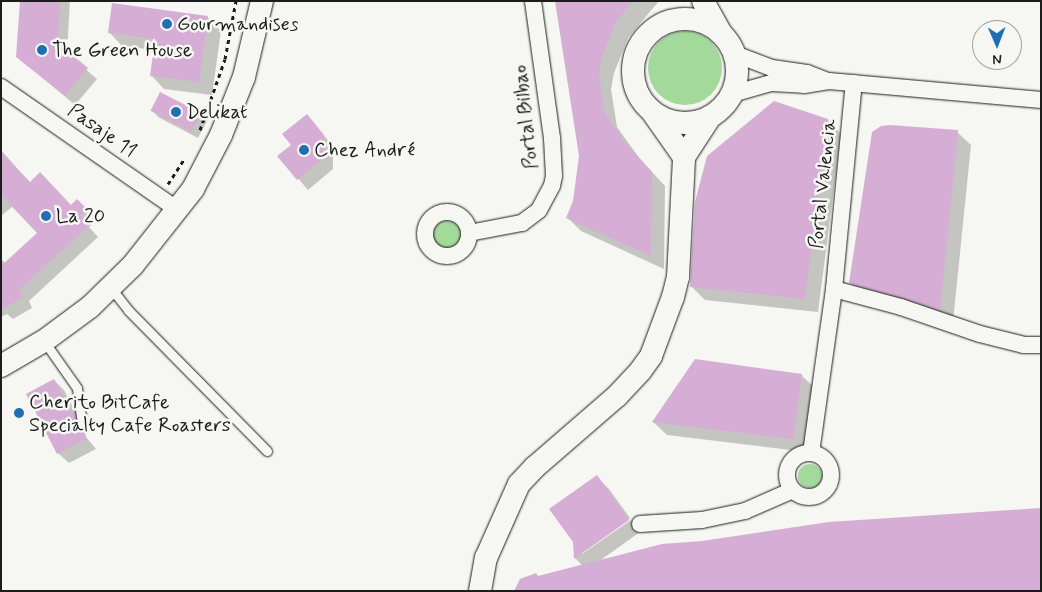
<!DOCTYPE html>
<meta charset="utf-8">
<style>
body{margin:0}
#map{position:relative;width:1042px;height:592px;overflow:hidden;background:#f6f6f2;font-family:Mynerve,sans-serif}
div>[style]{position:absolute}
.green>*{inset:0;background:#a4d99c}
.round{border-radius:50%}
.shadow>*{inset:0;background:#0003}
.building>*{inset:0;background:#d5add5;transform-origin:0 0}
.path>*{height:3px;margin-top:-1.5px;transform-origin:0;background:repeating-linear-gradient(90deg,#1c1c1c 0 4px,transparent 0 8px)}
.roads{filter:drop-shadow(0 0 1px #1c1c1c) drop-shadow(0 0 1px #1c1c1c)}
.lane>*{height:9px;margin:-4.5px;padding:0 4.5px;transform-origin:4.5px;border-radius:4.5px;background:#f6f6f2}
.street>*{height:16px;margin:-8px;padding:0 8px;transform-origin:8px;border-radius:8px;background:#f6f6f2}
.street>.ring{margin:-8px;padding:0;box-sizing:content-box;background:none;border:16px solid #f6f6f2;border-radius:50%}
.secondary>*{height:22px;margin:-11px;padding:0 11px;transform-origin:11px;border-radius:11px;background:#f6f6f2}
.secondary>.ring{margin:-11px;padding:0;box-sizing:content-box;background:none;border:22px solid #f6f6f2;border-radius:50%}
.dots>*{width:14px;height:14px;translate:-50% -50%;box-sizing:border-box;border:2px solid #f6f6f2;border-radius:50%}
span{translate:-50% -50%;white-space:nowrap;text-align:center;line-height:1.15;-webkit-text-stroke:5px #f6f6f2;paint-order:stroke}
.poi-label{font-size:20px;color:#1c1c1c}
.left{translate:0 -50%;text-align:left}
.street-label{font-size:20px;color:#1c1c1c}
.frame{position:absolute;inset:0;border:2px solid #1c1c1c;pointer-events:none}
.north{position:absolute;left:972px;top:20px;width:50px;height:50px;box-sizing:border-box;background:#f6f6f2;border:1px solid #9f9f9c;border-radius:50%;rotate:179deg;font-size:14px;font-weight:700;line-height:20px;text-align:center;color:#1c1c1c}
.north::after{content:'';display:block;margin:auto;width:18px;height:22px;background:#1f6fb2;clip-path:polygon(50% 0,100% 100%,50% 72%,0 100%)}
</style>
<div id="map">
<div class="green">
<i class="round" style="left:648px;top:31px;width:74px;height:74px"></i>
<i class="round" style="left:433px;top:221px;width:28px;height:28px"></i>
<i class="round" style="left:798px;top:464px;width:24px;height:24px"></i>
</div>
<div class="shadow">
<i style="clip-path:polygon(21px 1px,70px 1px,67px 53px,97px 79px,75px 105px,18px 57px)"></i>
<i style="clip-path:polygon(557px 1px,659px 1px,628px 38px,614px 73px,611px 89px,617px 127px,640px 159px,665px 186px,664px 269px,581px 231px,567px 217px,574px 201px,581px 156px)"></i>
<i style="clip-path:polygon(207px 17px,221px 31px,212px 95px,164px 89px,151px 75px,154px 50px,122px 46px,109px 32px)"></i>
<i style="clip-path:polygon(152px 110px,200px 114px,207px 121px,198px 138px,158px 117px)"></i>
<i style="clip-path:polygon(307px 116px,333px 146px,333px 169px,308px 190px,279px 156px,293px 145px)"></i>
<i style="clip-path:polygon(828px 120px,841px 134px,818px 312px,705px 300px,691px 286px)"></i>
<i style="clip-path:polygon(957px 132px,971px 145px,953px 322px,864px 296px,850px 282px)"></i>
<i style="clip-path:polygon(1px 150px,30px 183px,71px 206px,77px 201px,96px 220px,89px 227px,98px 237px,29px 301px,32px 308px,13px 319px,7px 314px,1px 317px,1px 259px,6px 264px,39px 233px,13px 206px,1px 216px)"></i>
<i style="clip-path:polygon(801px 375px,815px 388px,806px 452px,667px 435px,653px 422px)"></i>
<i style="clip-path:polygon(54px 380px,64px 390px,84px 428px,86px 437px,96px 449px,69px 463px,58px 453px)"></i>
<i style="clip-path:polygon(597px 477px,609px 489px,630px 518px,582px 551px,582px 554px,631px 520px,640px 532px,598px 562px,662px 546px,702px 542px,829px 523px,1041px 510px,1041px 591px,515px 591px,521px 580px,536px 574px,539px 577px,583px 566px,575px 558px,574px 541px,551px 509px)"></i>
</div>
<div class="building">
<i style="clip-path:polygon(20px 1px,60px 1px,58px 43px,88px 68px,65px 96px,16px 57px)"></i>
<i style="clip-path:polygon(555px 1px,632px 1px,615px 24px,601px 59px,599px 75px,604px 113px,627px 144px,652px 172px,651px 256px,566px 218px,573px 201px,579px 156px)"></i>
<i style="clip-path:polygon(112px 3px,208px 16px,199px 82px,150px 76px,155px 39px,108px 33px)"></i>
<i style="left:160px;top:92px;width:46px;height:21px;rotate:27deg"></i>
<i style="clip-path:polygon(774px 101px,828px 119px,805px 299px,690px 287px,695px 202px,707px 156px)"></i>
<i style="clip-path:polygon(307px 114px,324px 135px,323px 159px,297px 180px,277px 156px,291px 145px,282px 134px)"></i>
<i style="clip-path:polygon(890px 125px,958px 130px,940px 310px,849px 283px,872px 132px,881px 126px)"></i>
<i style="clip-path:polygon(1px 152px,30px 182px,40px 172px,71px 205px,77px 199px,87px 209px,80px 216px,88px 226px,19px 290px,23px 297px,1px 310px,1px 266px,37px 233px,1px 195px)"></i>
<i style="clip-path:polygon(695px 359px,802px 374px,793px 439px,652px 422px)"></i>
<i style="clip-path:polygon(54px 379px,75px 417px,77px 428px,82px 431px,86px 439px,57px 454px,26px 394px)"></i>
<i style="clip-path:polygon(597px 475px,629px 520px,574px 559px,573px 542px,549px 509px)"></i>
<i style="clip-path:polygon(1041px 508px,1041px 591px,514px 591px,520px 579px,536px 573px,538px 576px,662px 544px,702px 541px,829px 522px)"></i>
</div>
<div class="path">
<i style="left:200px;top:130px;width:75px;rotate:-70.6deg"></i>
<i style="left:225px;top:59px;width:59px;rotate:-79.3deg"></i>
<i style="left:168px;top:184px;width:31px;rotate:-57deg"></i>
</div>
<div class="roads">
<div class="lane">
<i style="left:111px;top:288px;width:28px;rotate:52deg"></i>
<i style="left:128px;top:310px;width:198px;rotate:45.4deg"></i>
<i style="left:44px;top:341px;width:57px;rotate:54.9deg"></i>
<i style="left:77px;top:388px;width:37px;rotate:82deg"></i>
</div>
<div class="street">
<i style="left:735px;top:54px;width:40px;rotate:21deg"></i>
<i style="left:772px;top:68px;width:35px;rotate:8deg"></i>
<i style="left:807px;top:73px;width:22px;rotate:21deg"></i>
<i style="left:1px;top:87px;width:216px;rotate:34.8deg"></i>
<i style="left:732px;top:94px;width:41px;rotate:-15.8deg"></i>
<i style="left:771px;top:83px;width:33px;rotate:3deg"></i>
<i style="left:804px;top:85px;width:25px;rotate:-9deg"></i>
<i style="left:829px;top:81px;width:213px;rotate:5.1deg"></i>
<i class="ring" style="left:425px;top:212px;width:28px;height:28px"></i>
<i style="left:469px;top:233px;width:54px;rotate:-10.7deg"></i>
<i style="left:522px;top:223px;width:21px;rotate:-37deg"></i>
<i style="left:539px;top:210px;width:27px;rotate:-62deg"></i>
<i style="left:552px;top:186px;width:10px;rotate:-79deg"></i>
<i style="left:554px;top:176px;width:38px;rotate:-93deg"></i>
<i style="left:552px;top:138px;width:138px;rotate:-97.9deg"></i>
<i style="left:834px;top:289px;width:69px;rotate:15deg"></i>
<i style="left:901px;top:307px;width:83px;rotate:18.9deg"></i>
<i style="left:980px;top:334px;width:45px;rotate:14deg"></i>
<i style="left:1024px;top:345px;width:17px"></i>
<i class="ring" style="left:787px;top:453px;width:28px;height:28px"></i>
<i style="left:811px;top:453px;width:166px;rotate:-82deg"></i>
<i style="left:834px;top:289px;width:207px;rotate:-84.5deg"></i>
<i style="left:640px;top:524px;width:62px;rotate:-3.7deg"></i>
<i style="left:702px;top:520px;width:44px;rotate:-11.8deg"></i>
<i style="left:745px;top:511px;width:52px;rotate:-23.6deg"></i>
</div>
<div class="secondary">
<i style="left:703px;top:1px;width:37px;rotate:61deg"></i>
<i class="ring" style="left:633px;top:19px;width:82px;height:82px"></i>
<i style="left:653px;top:113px;width:54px;rotate:54.8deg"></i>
<i style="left:1px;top:366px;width:50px;rotate:-30.2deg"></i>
<i style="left:44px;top:341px;width:57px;rotate:-36.5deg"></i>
<i style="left:90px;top:307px;width:60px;rotate:-44.3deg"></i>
<i style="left:133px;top:265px;width:97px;rotate:-51.7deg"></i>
<i style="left:193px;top:189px;width:61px;rotate:-62.6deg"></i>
<i style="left:221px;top:135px;width:62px;rotate:-68.4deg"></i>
<i style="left:244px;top:77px;width:78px;rotate:-76.7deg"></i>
<i style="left:480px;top:591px;width:34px;rotate:-80deg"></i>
<i style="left:486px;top:558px;width:81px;rotate:-66deg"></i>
<i style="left:519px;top:484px;width:23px;rotate:-47deg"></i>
<i style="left:535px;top:467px;width:108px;rotate:-40.9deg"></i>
<i style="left:617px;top:396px;width:35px;rotate:-47deg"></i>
<i style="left:641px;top:370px;width:17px;rotate:-54deg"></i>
<i style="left:651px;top:356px;width:63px;rotate:-69.6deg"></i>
<i style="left:673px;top:297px;width:21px;rotate:-76deg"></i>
<i style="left:678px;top:277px;width:120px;rotate:-87.1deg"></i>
<i style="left:684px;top:157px;width:48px;rotate:-57deg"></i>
</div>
</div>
<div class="dots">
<i style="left:167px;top:24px;background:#1f6fb2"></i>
<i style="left:42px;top:50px;background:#1f6fb2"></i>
<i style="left:176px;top:112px;background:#1f6fb2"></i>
<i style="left:304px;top:150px;background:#1f6fb2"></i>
<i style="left:46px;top:216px;background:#1f6fb2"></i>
<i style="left:19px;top:413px;background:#1f6fb2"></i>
</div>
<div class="poi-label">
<span class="left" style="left:177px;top:24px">Gourmandises</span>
<span class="left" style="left:52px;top:50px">The Green House</span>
<span class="left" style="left:186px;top:112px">Delikat</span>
<span class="left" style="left:314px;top:150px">Chez André</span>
<span class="left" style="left:56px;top:216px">La 20</span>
<span class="left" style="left:29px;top:414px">Cherito BitCafe<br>Specialty Cafe Roasters</span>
</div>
<div class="street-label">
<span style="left:526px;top:117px;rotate:-96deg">Portal Bilbao</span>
<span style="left:102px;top:131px;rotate:35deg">Pasaje 11</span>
<span style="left:823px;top:184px;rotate:-84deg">Portal Valencia</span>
</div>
<div class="frame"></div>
<div class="north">N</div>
</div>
